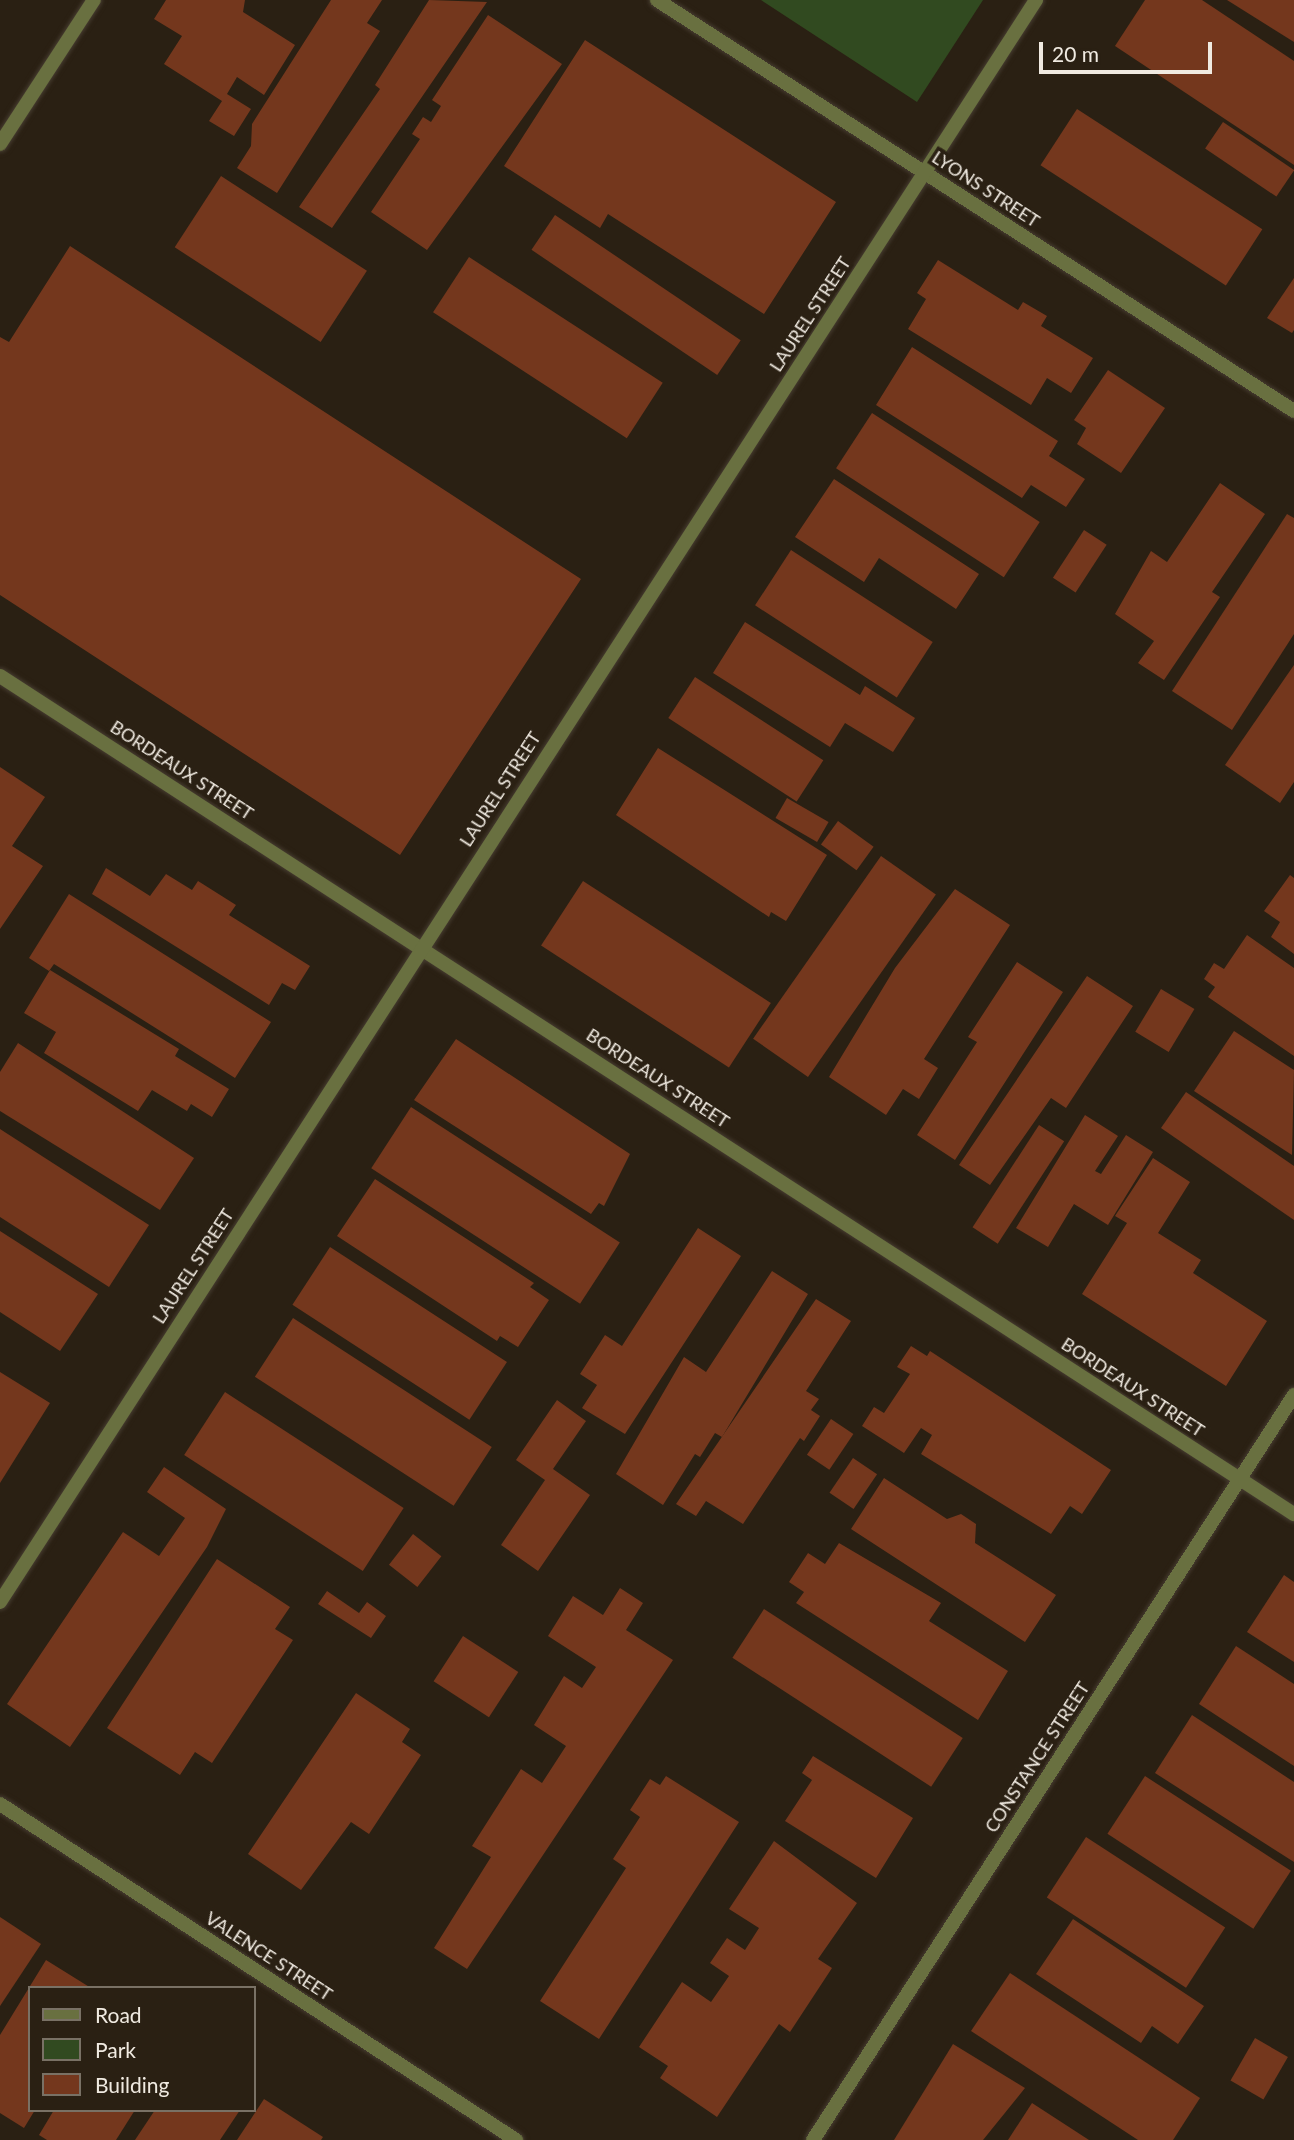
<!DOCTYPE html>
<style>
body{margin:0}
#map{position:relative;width:1294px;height:2140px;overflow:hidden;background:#2a2013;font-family:Lato,sans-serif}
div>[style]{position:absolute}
.green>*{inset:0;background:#314a20}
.building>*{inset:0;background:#74371d;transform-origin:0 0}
.roads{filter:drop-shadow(0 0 2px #463c30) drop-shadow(0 0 2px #463c30)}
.street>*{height:14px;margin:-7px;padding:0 7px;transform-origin:7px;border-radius:7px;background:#697040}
span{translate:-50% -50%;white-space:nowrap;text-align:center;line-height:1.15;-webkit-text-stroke:7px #2a2013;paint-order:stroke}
.street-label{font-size:18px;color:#f0eae1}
.legend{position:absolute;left:28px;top:1986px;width:228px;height:126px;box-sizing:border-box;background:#2a2013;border:2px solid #797165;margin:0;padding:9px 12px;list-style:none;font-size:21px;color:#f0eae1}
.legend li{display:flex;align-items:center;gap:14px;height:35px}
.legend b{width:35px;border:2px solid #797165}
.scale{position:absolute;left:1039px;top:42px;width:173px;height:32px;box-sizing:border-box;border:4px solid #f0eae1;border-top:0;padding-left:9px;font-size:21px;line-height:24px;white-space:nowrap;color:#f0eae1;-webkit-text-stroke:5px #2a2013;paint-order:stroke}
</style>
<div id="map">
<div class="green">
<i style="clip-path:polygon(761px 0,983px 0,917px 102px)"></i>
</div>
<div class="building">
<i style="clip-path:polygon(166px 0,245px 0,243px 12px,295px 45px,264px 95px,237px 77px,227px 94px,251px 109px,234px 136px,209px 121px,222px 101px,164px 64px,182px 36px,154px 19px)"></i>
<i style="clip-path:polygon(331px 0,382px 0,367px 23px,380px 31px,277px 193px,237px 168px,251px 146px,252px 124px)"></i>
<i style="clip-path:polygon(429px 0,487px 2px,332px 228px,299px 207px,380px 89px,375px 85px)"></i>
<i style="clip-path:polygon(1145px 0,1202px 0,1294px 61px,1294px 165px,1115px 46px)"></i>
<i style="clip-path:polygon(1227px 0,1294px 0,1294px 42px)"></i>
<i style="clip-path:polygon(488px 15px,562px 64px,427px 250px,371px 212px,420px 139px,412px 134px,423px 117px,431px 122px,441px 106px,432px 100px)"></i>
<i style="clip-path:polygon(585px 40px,836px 202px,764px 314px,608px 214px,600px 228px,504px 166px)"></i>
<i style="left:1077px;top:109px;width:221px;height:67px;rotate:33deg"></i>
<i style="left:1223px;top:122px;width:86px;height:32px;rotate:34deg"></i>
<i style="left:221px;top:176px;width:174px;height:85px;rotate:33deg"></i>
<i style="left:555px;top:215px;width:224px;height:42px;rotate:34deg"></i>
<i style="clip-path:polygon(70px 246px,581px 579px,400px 855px,0 595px,0 337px,9px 342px)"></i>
<i style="left:469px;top:257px;width:231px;height:66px;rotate:33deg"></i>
<i style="clip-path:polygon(938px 260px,1018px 310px,1023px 302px,1047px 316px,1041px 326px,1093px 358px,1071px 393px,1047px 378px,1031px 405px,908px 329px,926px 299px,917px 293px)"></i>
<i style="clip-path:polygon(1294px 278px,1294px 330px,1292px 333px,1267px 318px)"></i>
<i style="clip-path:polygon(912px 347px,1058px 441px,1049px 456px,1085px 479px,1066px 507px,1031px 485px,1022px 498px,876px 405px)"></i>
<i style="clip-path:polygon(1108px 370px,1165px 408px,1121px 473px,1077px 444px,1086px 428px,1074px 420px)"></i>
<i style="left:872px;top:413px;width:200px;height:66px;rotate:33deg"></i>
<i style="clip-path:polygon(834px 479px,979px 574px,956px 609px,879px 558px,864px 582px,795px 537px)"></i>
<i style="clip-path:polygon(1220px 483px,1265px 514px,1212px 592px,1220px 597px,1164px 680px,1138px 663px,1154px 641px,1115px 614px,1151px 551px,1167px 562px)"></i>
<i style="clip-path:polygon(1287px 514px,1294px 518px,1294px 634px,1232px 730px,1172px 691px)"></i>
<i style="left:1084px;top:530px;width:27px;height:57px;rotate:33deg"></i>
<i style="left:791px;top:550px;width:169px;height:66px;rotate:33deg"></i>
<i style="clip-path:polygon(745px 622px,860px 695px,865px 686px,915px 718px,893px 752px,845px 723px,830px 747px,713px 673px)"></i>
<i style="clip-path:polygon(1294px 665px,1294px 782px,1280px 803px,1225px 765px)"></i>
<i style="left:695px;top:677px;width:153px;height:49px;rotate:33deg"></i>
<i style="clip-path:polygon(658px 748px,827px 855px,786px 921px,771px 912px,769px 917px,616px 815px)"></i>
<i style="clip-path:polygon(0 767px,45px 797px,12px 846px,43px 866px,0 929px)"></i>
<i style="left:787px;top:798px;width:48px;height:23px;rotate:30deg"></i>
<i style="left:838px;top:821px;width:44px;height:29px;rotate:36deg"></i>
<i style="left:881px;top:856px;width:67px;height:223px;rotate:35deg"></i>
<i style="clip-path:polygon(106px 868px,150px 896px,166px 874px,192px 890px,198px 881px,236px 905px,229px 915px,310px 966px,295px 990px,282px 983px,269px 1005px,92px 894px)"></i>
<i style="clip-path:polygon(1290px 875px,1294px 878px,1294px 954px,1271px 937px,1280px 922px,1264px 911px)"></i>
<i style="left:583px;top:881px;width:224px;height:77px;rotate:33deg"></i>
<i style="clip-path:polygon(955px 889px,1010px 925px,924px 1059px,938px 1068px,919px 1099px,903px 1089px,886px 1115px,829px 1077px,895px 968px)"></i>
<i style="clip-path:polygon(69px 894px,271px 1022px,235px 1078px,54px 964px,49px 971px,29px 958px)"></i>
<i style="clip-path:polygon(1247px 935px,1294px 968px,1294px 1056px,1208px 997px,1215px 987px,1204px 979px,1214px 963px,1224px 969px)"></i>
<i style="clip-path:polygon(1017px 962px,1063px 992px,955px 1160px,917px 1135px,977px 1042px,968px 1037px)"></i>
<i style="clip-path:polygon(50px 970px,179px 1049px,175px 1056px,229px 1089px,212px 1117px,191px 1104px,187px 1111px,152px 1090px,138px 1111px,44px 1053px,56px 1032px,24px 1013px)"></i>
<i style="clip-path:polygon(1087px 976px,1133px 1006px,1066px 1108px,1051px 1098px,990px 1185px,959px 1165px)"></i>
<i style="left:1161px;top:989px;width:39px;height:50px;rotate:31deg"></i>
<i style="clip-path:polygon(1234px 1031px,1294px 1070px,1292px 1155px,1194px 1091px)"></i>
<i style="clip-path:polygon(456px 1039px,630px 1154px,604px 1206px,599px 1203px,591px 1214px,414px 1100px)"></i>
<i style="clip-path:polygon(18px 1043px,194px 1158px,160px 1210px,0 1111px,0 1072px)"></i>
<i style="clip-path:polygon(1186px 1092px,1294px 1166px,1294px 1220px,1161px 1128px)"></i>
<i style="left:411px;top:1107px;width:249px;height:73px;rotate:33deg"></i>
<i style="clip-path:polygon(1085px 1115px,1118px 1136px,1095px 1171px,1101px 1174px,1126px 1135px,1153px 1152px,1108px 1225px,1074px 1204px,1048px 1247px,1016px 1228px)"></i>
<i style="left:1039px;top:1125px;width:30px;height:122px;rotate:33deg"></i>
<i style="clip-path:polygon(0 1129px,149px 1225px,109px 1287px,0 1217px)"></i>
<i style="clip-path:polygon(1153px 1158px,1190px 1182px,1158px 1233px,1201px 1260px,1193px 1273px,1267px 1321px,1226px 1386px,1082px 1294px,1127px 1223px,1115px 1216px)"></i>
<i style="clip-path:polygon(375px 1179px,534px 1283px,530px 1287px,549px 1300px,518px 1347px,500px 1336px,497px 1341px,337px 1236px)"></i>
<i style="clip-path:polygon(698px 1228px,741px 1256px,625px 1434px,582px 1408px,597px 1385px,580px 1374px,605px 1335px,622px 1346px)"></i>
<i style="clip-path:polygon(0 1231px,98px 1294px,60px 1351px,0 1312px)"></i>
<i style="left:330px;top:1247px;width:211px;height:69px;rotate:33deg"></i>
<i style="clip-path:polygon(772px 1271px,808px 1294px,722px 1437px,715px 1433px,700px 1457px,695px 1454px,663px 1505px,616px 1474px,684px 1357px,706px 1372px)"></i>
<i style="clip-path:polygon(816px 1299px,851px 1321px,806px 1391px,819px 1399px,811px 1410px,820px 1416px,804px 1441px,800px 1438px,743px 1524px,706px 1501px,696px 1516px,676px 1504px)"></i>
<i style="left:293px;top:1318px;width:237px;height:70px;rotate:33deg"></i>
<i style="clip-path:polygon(911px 1346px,927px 1356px,930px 1351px,1111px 1470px,1082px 1514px,1070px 1506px,1051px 1534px,921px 1454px,932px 1435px,921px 1428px,904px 1453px,862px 1426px,874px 1407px,884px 1413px,910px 1374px,897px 1367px)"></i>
<i style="clip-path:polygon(0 1372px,50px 1403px,0 1483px)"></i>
<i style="left:225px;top:1392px;width:213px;height:75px;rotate:33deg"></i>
<i style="clip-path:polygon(557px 1400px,586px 1421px,553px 1469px,590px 1495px,538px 1571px,501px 1545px,545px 1480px,516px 1460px)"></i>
<i style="left:831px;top:1419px;width:27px;height:43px;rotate:34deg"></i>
<i style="left:853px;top:1458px;width:29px;height:42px;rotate:34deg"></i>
<i style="clip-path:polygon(164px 1467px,226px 1509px,207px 1547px,70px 1747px,7px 1704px,123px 1532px,159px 1556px,185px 1518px,147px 1492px)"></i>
<i style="clip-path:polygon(884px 1478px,947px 1519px,961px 1514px,976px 1524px,975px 1543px,1056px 1595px,1025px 1642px,851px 1529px)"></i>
<i style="left:413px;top:1534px;width:36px;height:39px;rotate:38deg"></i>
<i style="clip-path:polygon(839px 1543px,941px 1603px,929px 1621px,1008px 1671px,978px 1720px,796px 1603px,804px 1592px,789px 1582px,808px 1553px,825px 1564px)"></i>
<i style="clip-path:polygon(217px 1559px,290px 1607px,275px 1629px,293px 1640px,212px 1763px,195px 1752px,180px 1775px,107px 1728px)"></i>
<i style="clip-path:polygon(1284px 1575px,1294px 1582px,1294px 1662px,1247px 1632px)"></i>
<i style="clip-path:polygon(620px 1588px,643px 1603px,626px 1630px,673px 1660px,467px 1969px,434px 1948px,491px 1857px,472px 1846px,521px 1769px,542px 1783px,566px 1746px,534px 1725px,564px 1676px,582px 1688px,596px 1667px,548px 1636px,573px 1596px,603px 1615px)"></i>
<i style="clip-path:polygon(327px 1591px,359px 1613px,367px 1602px,386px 1616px,371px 1638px,318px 1604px)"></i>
<i style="left:764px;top:1609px;width:237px;height:58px;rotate:33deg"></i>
<i style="left:463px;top:1636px;width:66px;height:54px;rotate:33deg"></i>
<i style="clip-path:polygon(1236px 1646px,1294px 1684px,1294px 1766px,1199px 1704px)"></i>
<i style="clip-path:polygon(356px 1693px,410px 1729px,402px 1742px,421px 1755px,369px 1834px,351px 1822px,301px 1890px,248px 1854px)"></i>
<i style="clip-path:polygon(1192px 1715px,1294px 1782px,1294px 1862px,1155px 1773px)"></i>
<i style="clip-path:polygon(813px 1756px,913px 1818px,876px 1878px,785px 1821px,812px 1780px,802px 1773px)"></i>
<i style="clip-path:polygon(666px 1776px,739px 1822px,599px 2039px,540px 2001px,626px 1868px,613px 1859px,640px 1817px,630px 1810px,650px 1779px,660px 1785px)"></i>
<i style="left:1145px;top:1776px;width:174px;height:69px;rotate:33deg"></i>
<i style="left:1086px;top:1837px;width:166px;height:72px;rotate:33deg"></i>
<i style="clip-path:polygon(774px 1841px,857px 1903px,818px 1959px,832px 1968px,790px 2032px,779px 2024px,717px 2117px,660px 2078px,668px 2066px,639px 2047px,682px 1982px,711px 2002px,729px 1976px,710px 1963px,727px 1938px,745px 1950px,759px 1928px,729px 1909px)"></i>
<i style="clip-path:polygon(0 1917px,41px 1944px,0 2006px)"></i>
<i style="clip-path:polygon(1073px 1919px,1204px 2006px,1178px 2044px,1152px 2026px,1141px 2043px,1036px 1974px)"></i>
<i style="clip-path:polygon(46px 1960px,91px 1988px,30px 1988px,30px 2110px,35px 2110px,24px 2128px,0 2113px,0 2035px)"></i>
<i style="clip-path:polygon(1010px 1973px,1200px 2098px,1173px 2140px,1138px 2140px,971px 2031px)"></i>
<i style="left:1255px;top:2038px;width:38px;height:49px;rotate:30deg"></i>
<i style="clip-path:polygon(953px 2044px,1025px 2088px,983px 2140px,894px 2140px)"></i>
<i style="clip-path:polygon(264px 2099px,323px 2137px,321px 2140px,237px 2140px)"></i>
<i style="clip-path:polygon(1032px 2103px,1089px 2140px,1008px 2140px)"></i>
<i style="clip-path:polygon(54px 2110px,135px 2110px,116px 2140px,47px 2140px,39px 2135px)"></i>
<i style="clip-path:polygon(155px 2110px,240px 2110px,220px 2140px,135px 2140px)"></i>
</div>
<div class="roads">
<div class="street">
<i style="left:657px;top:0;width:758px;rotate:32.83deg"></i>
<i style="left:0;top:144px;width:172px;rotate:-56.9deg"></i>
<i style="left:0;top:676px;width:1542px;rotate:32.93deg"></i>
<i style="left:0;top:1602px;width:1908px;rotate:-57.11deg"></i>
<i style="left:0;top:1804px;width:616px;rotate:33.07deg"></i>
<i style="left:813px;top:2140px;width:887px;rotate:-57.15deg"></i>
</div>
</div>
<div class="street-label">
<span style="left:986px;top:189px;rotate:33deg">LYONS STREET</span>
<span style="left:810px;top:314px;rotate:-57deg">LAUREL STREET</span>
<span style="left:182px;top:770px;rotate:33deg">BORDEAUX STREET</span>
<span style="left:500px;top:789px;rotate:-57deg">LAUREL STREET</span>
<span style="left:658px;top:1078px;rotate:33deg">BORDEAUX STREET</span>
<span style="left:193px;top:1266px;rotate:-57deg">LAUREL STREET</span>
<span style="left:1133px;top:1387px;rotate:33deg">BORDEAUX STREET</span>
<span style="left:1037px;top:1757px;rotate:-57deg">CONSTANCE STREET</span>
<span style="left:269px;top:1956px;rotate:33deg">VALENCE STREET</span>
</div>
<ul class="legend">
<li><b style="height:9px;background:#697040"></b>Road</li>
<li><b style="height:19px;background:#314a20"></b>Park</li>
<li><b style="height:19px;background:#74371d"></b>Building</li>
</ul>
<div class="scale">20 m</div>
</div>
